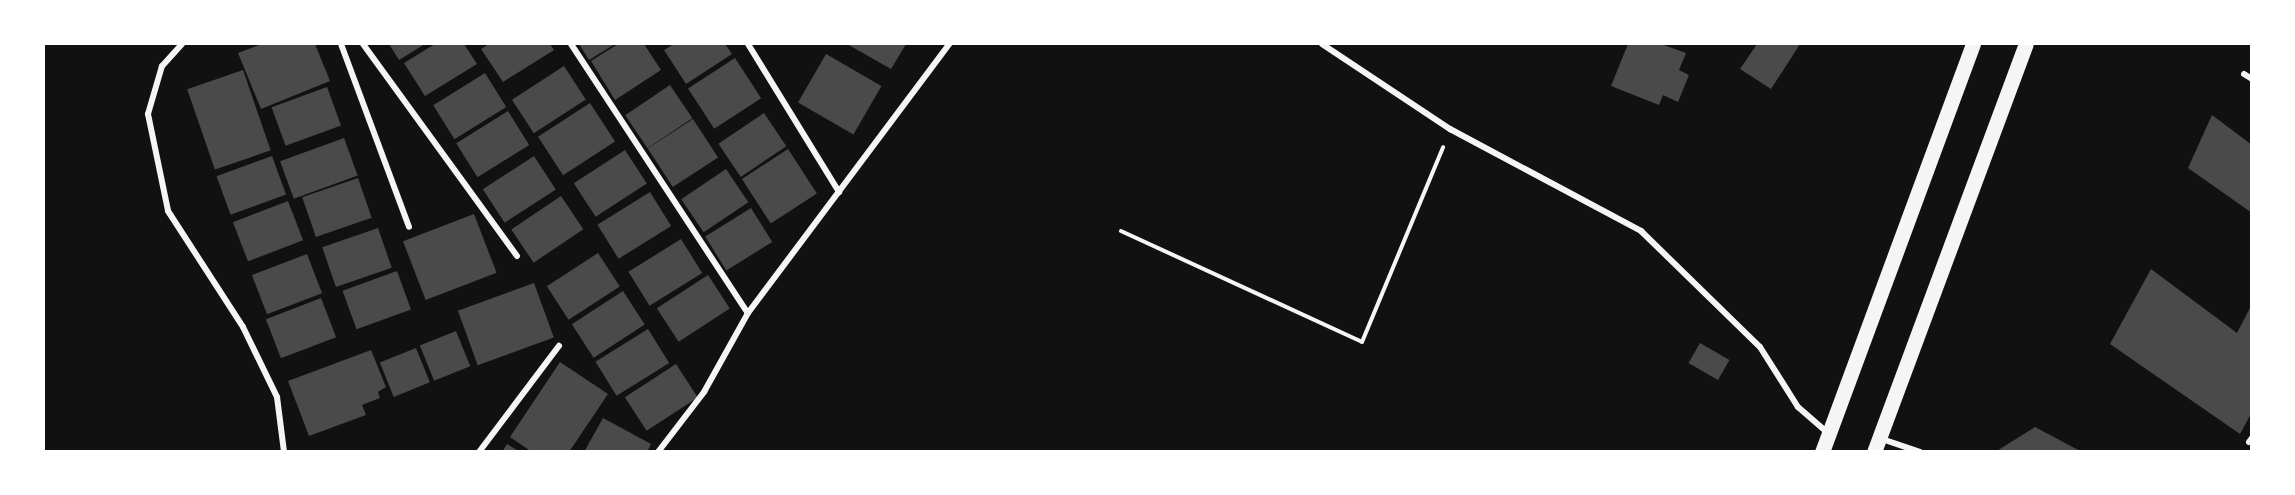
<!DOCTYPE html>
<style>
body{margin:0}
#map{position:relative;width:2295px;height:495px;overflow:hidden;background:#111;font-family:"DejaVu Sans",sans-serif}
div>[style]{position:absolute}
.building>*{inset:0;background:#4a4a4a;transform-origin:0 0}
.path>*{height:4px;margin:-2px;padding:0 2px;transform-origin:2px;border-radius:2px;background:#f5f5f5}
.minor>*{height:6px;margin:-3px;padding:0 3px;transform-origin:3px;border-radius:3px;background:#f5f5f5}
.primary>*{height:15px;margin:-7.5px;padding:0 7.5px;transform-origin:7.5px;border-radius:7.5px;background:#f5f5f5}
span{translate:-50% -50%;white-space:nowrap;text-align:center;line-height:1.15;-webkit-text-stroke:4.5px #fff;paint-order:stroke}
.frame{position:absolute;inset:0;border:45px solid #fff;pointer-events:none}
</style>
<div id="map">
<div class="building">
<i style="clip-path:polygon(262px 44px,315px 44px,330px 81px,261px 109px,238px 53px)"></i>
<i style="clip-path:polygon(389px 44px,425px 44px,399px 60px)"></i>
<i style="clip-path:polygon(435px 44px,464px 44px,477px 64px,425px 96px,404px 63px)"></i>
<i style="clip-path:polygon(489px 44px,550px 44px,554px 50px,503px 82px,481px 49px)"></i>
<i style="clip-path:polygon(579px 44px,615px 44px,589px 60px)"></i>
<i style="clip-path:polygon(618px 44px,644px 44px,661px 70px,615px 100px,591px 61px)"></i>
<i style="clip-path:polygon(674px 44px,725px 44px,732px 54px,686px 84px,664px 50px)"></i>
<i style="clip-path:polygon(847px 44px,906px 44px,891px 69px)"></i>
<i style="clip-path:polygon(1628px 44px,1661px 44px,1686px 53px,1679px 70px,1689px 75px,1678px 102px,1663px 95px,1659px 105px,1611px 86px)"></i>
<i style="clip-path:polygon(1757px 44px,1800px 44px,1771px 89px,1740px 69px)"></i>
<i style="left:826px;top:54px;width:64px;height:56px;rotate:30deg"></i>
<i style="left:735px;top:58px;width:48px;height:56px;rotate:57deg"></i>
<i style="left:564px;top:66px;width:40px;height:62px;rotate:57deg"></i>
<i style="left:243px;top:70px;width:85px;height:59px;rotate:71deg"></i>
<i style="left:485px;top:73px;width:40px;height:61px;rotate:58deg"></i>
<i style="left:670px;top:85px;width:40px;height:54px;rotate:56deg"></i>
<i style="left:327px;top:87px;width:41px;height:59px;rotate:70deg"></i>
<i style="left:590px;top:103px;width:46px;height:62px;rotate:57deg"></i>
<i style="left:508px;top:111px;width:40px;height:61px;rotate:58deg"></i>
<i style="left:764px;top:113px;width:40px;height:55px;rotate:56deg"></i>
<i style="clip-path:polygon(2212px 115px,2252px 145px,2252px 213px,2188px 168px)"></i>
<i style="left:693px;top:119px;width:46px;height:54px;rotate:57deg"></i>
<i style="left:344px;top:138px;width:40px;height:68px;rotate:70deg"></i>
<i style="left:788px;top:149px;width:53px;height:55px;rotate:57deg"></i>
<i style="left:625px;top:150px;width:40px;height:61px;rotate:57deg"></i>
<i style="left:272px;top:156px;width:41px;height:59px;rotate:70deg"></i>
<i style="left:534px;top:156px;width:40px;height:61px;rotate:57deg"></i>
<i style="left:726px;top:169px;width:40px;height:54px;rotate:56deg"></i>
<i style="left:358px;top:178px;width:42px;height:59px;rotate:71deg"></i>
<i style="left:650px;top:192px;width:40px;height:62px;rotate:58deg"></i>
<i style="left:561px;top:196px;width:40px;height:60px;rotate:56deg"></i>
<i style="left:288px;top:201px;width:42px;height:59px;rotate:69deg"></i>
<i style="left:751px;top:208px;width:40px;height:54px;rotate:58deg"></i>
<i style="left:474px;top:214px;width:63px;height:76px;rotate:69deg"></i>
<i style="left:378px;top:228px;width:42px;height:59px;rotate:71deg"></i>
<i style="left:681px;top:239px;width:40px;height:62px;rotate:58deg"></i>
<i style="left:598px;top:253px;width:40px;height:61px;rotate:57deg"></i>
<i style="left:307px;top:254px;width:42px;height:59px;rotate:69deg"></i>
<i style="clip-path:polygon(2151px 269px,2237px 333px,2252px 304px,2252px 412px,2240px 434px,2110px 344px)"></i>
<i style="left:397px;top:271px;width:41px;height:58px;rotate:70deg"></i>
<i style="left:708px;top:275px;width:40px;height:61px;rotate:57deg"></i>
<i style="left:534px;top:283px;width:58px;height:81px;rotate:70deg"></i>
<i style="left:623px;top:291px;width:40px;height:61px;rotate:57deg"></i>
<i style="left:321px;top:298px;width:42px;height:59px;rotate:69deg"></i>
<i style="left:648px;top:329px;width:40px;height:62px;rotate:58deg"></i>
<i style="left:456px;top:331px;width:38px;height:39px;rotate:68deg"></i>
<i style="left:1700px;top:343px;width:34px;height:23px;rotate:30deg"></i>
<i style="left:416px;top:348px;width:37px;height:39px;rotate:68deg"></i>
<i style="clip-path:polygon(371px 350px,386px 387px,378px 392px,380px 398px,362px 405px,366px 415px,309px 436px,288px 381px)"></i>
<i style="clip-path:polygon(560px 362px,608px 394px,569px 452px,532px 452px,510px 437px)"></i>
<i style="left:676px;top:364px;width:40px;height:61px;rotate:57deg"></i>
<i style="clip-path:polygon(603px 418px,651px 444px,647px 452px,584px 452px)"></i>
<i style="clip-path:polygon(2035px 427px,2082px 452px,1995px 452px)"></i>
<i style="clip-path:polygon(507px 444px,520px 452px,502px 452px)"></i>
</div>
<div class="path">
<i style="left:1121px;top:231px;width:265px;rotate:24.7deg"></i>
<i style="left:1362px;top:342px;width:211px;rotate:-67.4deg"></i>
</div>
<div class="minor">
<i style="left:182px;top:44px;width:30px;rotate:132deg"></i>
<i style="left:162px;top:66px;width:50px;rotate:106.3deg"></i>
<i style="left:148px;top:114px;width:99px;rotate:78.3deg"></i>
<i style="left:168px;top:211px;width:138px;rotate:57.1deg"></i>
<i style="left:243px;top:327px;width:78px;rotate:64.1deg"></i>
<i style="left:277px;top:397px;width:55px;rotate:82.7deg"></i>
<i style="left:341px;top:44px;width:195px;rotate:69.6deg"></i>
<i style="left:363px;top:44px;width:262px;rotate:54deg"></i>
<i style="left:571px;top:44px;width:322px;rotate:56.7deg"></i>
<i style="left:748px;top:44px;width:174px;rotate:58.4deg"></i>
<i style="left:1322px;top:44px;width:154px;rotate:33.6deg"></i>
<i style="left:1450px;top:129px;width:217px;rotate:28.1deg"></i>
<i style="left:1641px;top:231px;width:166px;rotate:44.3deg"></i>
<i style="left:1760px;top:347px;width:71px;rotate:57.7deg"></i>
<i style="left:1798px;top:407px;width:40px;rotate:41deg"></i>
<i style="left:2244px;top:74px;width:9px;rotate:32deg"></i>
<i style="left:1879px;top:438px;width:43px;rotate:18.9deg"></i>
<i style="left:2249px;top:442px;width:5px;rotate:-53deg"></i>
<i style="left:479px;top:452px;width:133px;rotate:-53deg"></i>
<i style="left:658px;top:452px;width:76px;rotate:-52.5deg"></i>
<i style="left:704px;top:392px;width:90px;rotate:-60.9deg"></i>
<i style="left:748px;top:313px;width:336px;rotate:-53.2deg"></i>
</div>
<div class="primary">
<i style="left:1822px;top:452px;width:435px;rotate:-69.7deg"></i>
<i style="left:1874px;top:452px;width:435px;rotate:-69.6deg"></i>
</div>
<div class="frame"></div>
</div>
